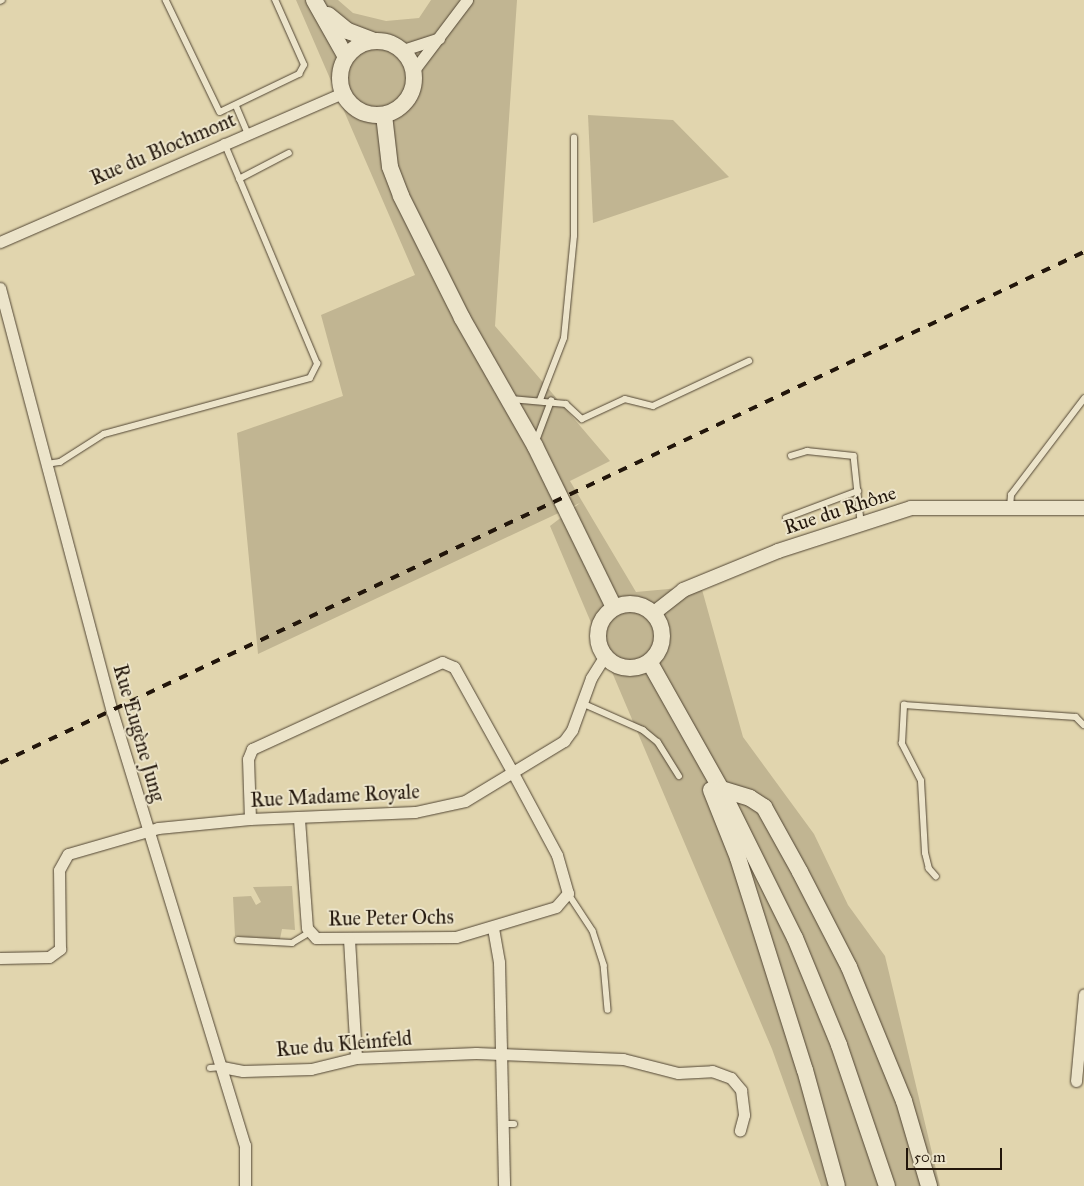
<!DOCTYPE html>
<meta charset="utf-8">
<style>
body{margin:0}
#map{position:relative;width:1084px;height:1186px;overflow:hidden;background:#e1d5ae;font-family:"IM FELL Great Primer",serif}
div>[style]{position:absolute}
.green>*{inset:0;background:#c1b592}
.roads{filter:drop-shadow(0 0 1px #524634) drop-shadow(0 0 1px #524634)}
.service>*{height:5.5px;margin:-2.75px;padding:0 2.75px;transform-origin:2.75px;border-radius:2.75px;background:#ece4ca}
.minor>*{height:11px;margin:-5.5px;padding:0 5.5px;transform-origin:5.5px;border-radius:5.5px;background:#ece4ca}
.tertiary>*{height:14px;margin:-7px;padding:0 7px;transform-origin:7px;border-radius:7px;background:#ece4ca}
.secondary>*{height:16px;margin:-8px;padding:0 8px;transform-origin:8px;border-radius:8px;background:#ece4ca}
.secondary>.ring{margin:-8px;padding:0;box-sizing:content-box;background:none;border:16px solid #ece4ca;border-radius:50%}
.rail>*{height:4px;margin-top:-2px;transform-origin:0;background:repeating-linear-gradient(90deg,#22160b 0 9px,transparent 0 18px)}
span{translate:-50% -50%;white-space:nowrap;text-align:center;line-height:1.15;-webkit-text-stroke:4px #ece4ca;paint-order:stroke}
.street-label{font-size:20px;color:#22160b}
.scale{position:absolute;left:906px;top:1148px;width:96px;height:22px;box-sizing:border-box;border:2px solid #22160b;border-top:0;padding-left:6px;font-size:15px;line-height:18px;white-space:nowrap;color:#22160b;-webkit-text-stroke:4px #ece4ca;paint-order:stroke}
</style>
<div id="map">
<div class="green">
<i style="clip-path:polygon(296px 0,338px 0,353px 13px,386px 21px,419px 18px,431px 0,517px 0,495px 326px,610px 461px,570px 481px,636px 592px,701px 586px,743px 737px,814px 834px,848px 905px,885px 956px,940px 1186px,821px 1186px,772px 1049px,550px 526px,580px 503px,258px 654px,237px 433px,343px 396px,321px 315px,415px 275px)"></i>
<i style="clip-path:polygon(588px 115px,673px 120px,729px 177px,593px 223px)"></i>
<i style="clip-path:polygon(292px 886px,295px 930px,282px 929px,280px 939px,235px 936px,233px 897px,251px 896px,256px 905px,261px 902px,253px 887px)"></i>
</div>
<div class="roads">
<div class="service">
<i style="left:166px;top:0;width:124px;rotate:64.3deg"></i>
<i style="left:220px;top:112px;width:88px;rotate:-25.7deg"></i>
<i style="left:299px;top:74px;width:10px;rotate:-61deg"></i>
<i style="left:304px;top:65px;width:71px;rotate:-114deg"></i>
<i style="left:0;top:1px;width:2px;rotate:-27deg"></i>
<i style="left:236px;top:105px;width:30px;rotate:67deg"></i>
<i style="left:239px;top:179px;width:56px;rotate:-27.5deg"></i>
<i style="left:511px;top:399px;width:55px;rotate:5.2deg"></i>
<i style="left:566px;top:404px;width:22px;rotate:43deg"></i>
<i style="left:582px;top:419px;width:47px;rotate:-24.9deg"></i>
<i style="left:625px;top:399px;width:29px;rotate:14deg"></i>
<i style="left:653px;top:406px;width:106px;rotate:-25.1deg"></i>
<i style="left:540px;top:400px;width:66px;rotate:-68.8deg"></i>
<i style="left:564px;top:338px;width:102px;rotate:-84.4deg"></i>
<i style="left:574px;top:236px;width:98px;rotate:-90deg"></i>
<i style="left:536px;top:441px;width:43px;rotate:-69.4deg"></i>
<i style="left:791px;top:456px;width:17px;rotate:-17deg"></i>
<i style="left:807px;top:451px;width:47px;rotate:6.1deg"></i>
<i style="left:854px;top:456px;width:66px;rotate:83.9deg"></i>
<i style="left:47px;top:464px;width:13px;rotate:-9deg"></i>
<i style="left:60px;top:462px;width:52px;rotate:-32.5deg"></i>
<i style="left:104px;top:434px;width:213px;rotate:-15.2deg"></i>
<i style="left:310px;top:378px;width:16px;rotate:-63deg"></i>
<i style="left:317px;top:364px;width:240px;rotate:-112.8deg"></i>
<i style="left:1010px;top:507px;width:12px;rotate:-85deg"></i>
<i style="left:1011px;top:495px;width:121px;rotate:-52.8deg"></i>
<i style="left:786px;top:518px;width:77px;rotate:-20.6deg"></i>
<i style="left:582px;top:703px;width:67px;rotate:23.9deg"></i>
<i style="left:643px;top:730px;width:19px;rotate:39deg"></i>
<i style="left:658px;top:742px;width:40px;rotate:58deg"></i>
<i style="left:936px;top:877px;width:11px;rotate:-131deg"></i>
<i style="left:929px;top:869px;width:16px;rotate:-104deg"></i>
<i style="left:925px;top:853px;width:72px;rotate:-93.2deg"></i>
<i style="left:921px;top:781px;width:42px;rotate:-117.2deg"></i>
<i style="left:902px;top:744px;width:39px;rotate:-87deg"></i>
<i style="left:904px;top:705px;width:172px;rotate:4deg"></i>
<i style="left:1076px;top:717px;width:11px;rotate:45deg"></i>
<i style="left:568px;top:893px;width:45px;rotate:56.7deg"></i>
<i style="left:593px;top:931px;width:36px;rotate:72deg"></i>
<i style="left:604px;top:965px;width:45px;rotate:84.9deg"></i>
<i style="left:238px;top:940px;width:54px;rotate:3.2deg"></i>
<i style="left:292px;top:943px;width:21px;rotate:-31deg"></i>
<i style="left:210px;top:1068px;width:12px;rotate:-5deg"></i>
<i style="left:502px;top:1124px;width:12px"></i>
</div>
<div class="minor">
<i style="left:403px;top:50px;width:38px;rotate:-18deg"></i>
<i style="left:414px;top:70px;width:88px;rotate:-52.9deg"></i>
<i style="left:0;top:242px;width:373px;rotate:-23.5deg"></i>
<i style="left:0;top:288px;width:438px;rotate:75.2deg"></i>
<i style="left:112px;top:711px;width:454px;rotate:73deg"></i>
<i style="left:245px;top:1145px;width:41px;rotate:90deg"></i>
<i style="left:250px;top:819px;width:60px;rotate:-91.9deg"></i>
<i style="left:248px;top:759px;width:11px;rotate:-68deg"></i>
<i style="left:252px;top:749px;width:209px;rotate:-24.6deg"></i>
<i style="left:442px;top:662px;width:13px;rotate:23deg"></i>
<i style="left:454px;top:667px;width:121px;rotate:60.9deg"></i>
<i style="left:513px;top:773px;width:93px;rotate:61.8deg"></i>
<i style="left:557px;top:855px;width:40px;rotate:74deg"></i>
<i style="left:568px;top:893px;width:18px;rotate:131deg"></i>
<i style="left:556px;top:907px;width:104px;rotate:163.3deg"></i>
<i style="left:456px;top:937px;width:140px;rotate:179.6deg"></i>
<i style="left:316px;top:938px;width:13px;rotate:-132deg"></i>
<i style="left:307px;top:928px;width:110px;rotate:-94.2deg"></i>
<i style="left:493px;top:928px;width:35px;rotate:80deg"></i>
<i style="left:499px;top:962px;width:224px;rotate:88.7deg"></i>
<i style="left:349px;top:939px;width:119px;rotate:86.6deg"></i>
<i style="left:0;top:958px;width:49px;rotate:-1.2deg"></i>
<i style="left:49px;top:957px;width:14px;rotate:-36deg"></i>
<i style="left:60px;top:949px;width:79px;rotate:-90.7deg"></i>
<i style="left:59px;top:870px;width:18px;rotate:-61deg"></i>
<i style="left:68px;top:854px;width:94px;rotate:-16.1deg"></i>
<i style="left:158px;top:828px;width:92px;rotate:-5.6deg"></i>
<i style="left:250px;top:819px;width:165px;rotate:-2.4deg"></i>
<i style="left:415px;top:812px;width:51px;rotate:-12.4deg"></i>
<i style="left:465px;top:801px;width:116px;rotate:-31.2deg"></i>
<i style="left:564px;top:741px;width:14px;rotate:-54deg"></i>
<i style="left:572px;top:730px;width:55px;rotate:-69.9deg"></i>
<i style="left:591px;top:678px;width:25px;rotate:-58deg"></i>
<i style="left:222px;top:1067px;width:21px;rotate:11deg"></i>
<i style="left:243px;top:1071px;width:68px;rotate:-1.7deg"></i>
<i style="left:311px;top:1069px;width:46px;rotate:-13.7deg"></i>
<i style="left:356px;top:1058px;width:120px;rotate:-2.4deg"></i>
<i style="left:476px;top:1053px;width:147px;rotate:2.3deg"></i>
<i style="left:623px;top:1059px;width:57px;rotate:14.3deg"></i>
<i style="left:678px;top:1073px;width:34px;rotate:-3deg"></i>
<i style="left:712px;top:1071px;width:20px;rotate:20deg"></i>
<i style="left:731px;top:1078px;width:16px;rotate:50deg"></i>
<i style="left:741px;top:1090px;width:25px;rotate:83deg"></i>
<i style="left:744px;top:1115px;width:16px;rotate:105deg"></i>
<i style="left:1076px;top:1081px;width:87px;rotate:-84.7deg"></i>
</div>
<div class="tertiary">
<i style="left:654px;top:613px;width:37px;rotate:-38deg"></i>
<i style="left:683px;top:590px;width:103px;rotate:-22.3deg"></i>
<i style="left:778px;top:551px;width:140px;rotate:-17.9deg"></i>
<i style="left:911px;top:508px;width:173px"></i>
</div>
<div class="secondary">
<i style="left:314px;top:0;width:65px;rotate:60.7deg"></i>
<i style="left:328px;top:15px;width:26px;rotate:39deg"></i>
<i style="left:348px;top:31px;width:26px;rotate:21deg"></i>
<i class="ring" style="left:340px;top:41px;width:58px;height:58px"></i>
<i style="left:384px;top:115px;width:52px;rotate:83.4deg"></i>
<i style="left:390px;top:167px;width:31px;rotate:69deg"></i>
<i style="left:401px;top:196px;width:136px;rotate:63.4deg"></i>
<i style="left:462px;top:318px;width:147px;rotate:60.3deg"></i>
<i style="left:535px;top:446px;width:179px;rotate:63.9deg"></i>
<i class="ring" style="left:598px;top:604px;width:48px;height:48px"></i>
<i style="left:650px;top:663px;width:145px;rotate:60.6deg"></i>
<i style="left:721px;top:789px;width:166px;rotate:63.6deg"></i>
<i style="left:795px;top:938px;width:116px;rotate:67.6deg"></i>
<i style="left:839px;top:1045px;width:149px;rotate:71.2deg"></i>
<i style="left:721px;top:789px;width:30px;rotate:17deg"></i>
<i style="left:750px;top:798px;width:17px;rotate:33deg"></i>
<i style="left:764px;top:807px;width:74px;rotate:61deg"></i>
<i style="left:800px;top:872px;width:107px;rotate:62.7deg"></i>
<i style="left:849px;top:967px;width:145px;rotate:67.7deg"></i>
<i style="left:904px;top:1101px;width:89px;rotate:73.6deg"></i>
<i style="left:711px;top:790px;width:73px;rotate:68.3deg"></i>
<i style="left:738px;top:858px;width:222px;rotate:72.5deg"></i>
<i style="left:805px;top:1070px;width:120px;rotate:74.6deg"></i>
</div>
</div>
<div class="rail">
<i style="left:0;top:763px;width:1198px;rotate:-25.24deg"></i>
</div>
<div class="street-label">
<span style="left:163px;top:149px;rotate:-23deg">Rue du Blochmont</span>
<span style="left:840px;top:510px;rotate:-18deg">Rue du Rhône</span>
<span style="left:139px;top:733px;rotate:74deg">Rue Eugène Jung</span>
<span style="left:335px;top:796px;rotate:-3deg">Rue Madame Royale</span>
<span style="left:391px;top:918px;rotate:-1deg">Rue Peter Ochs</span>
<span style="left:344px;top:1044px;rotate:-5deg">Rue du Kleinfeld</span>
</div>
<div class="scale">50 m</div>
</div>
